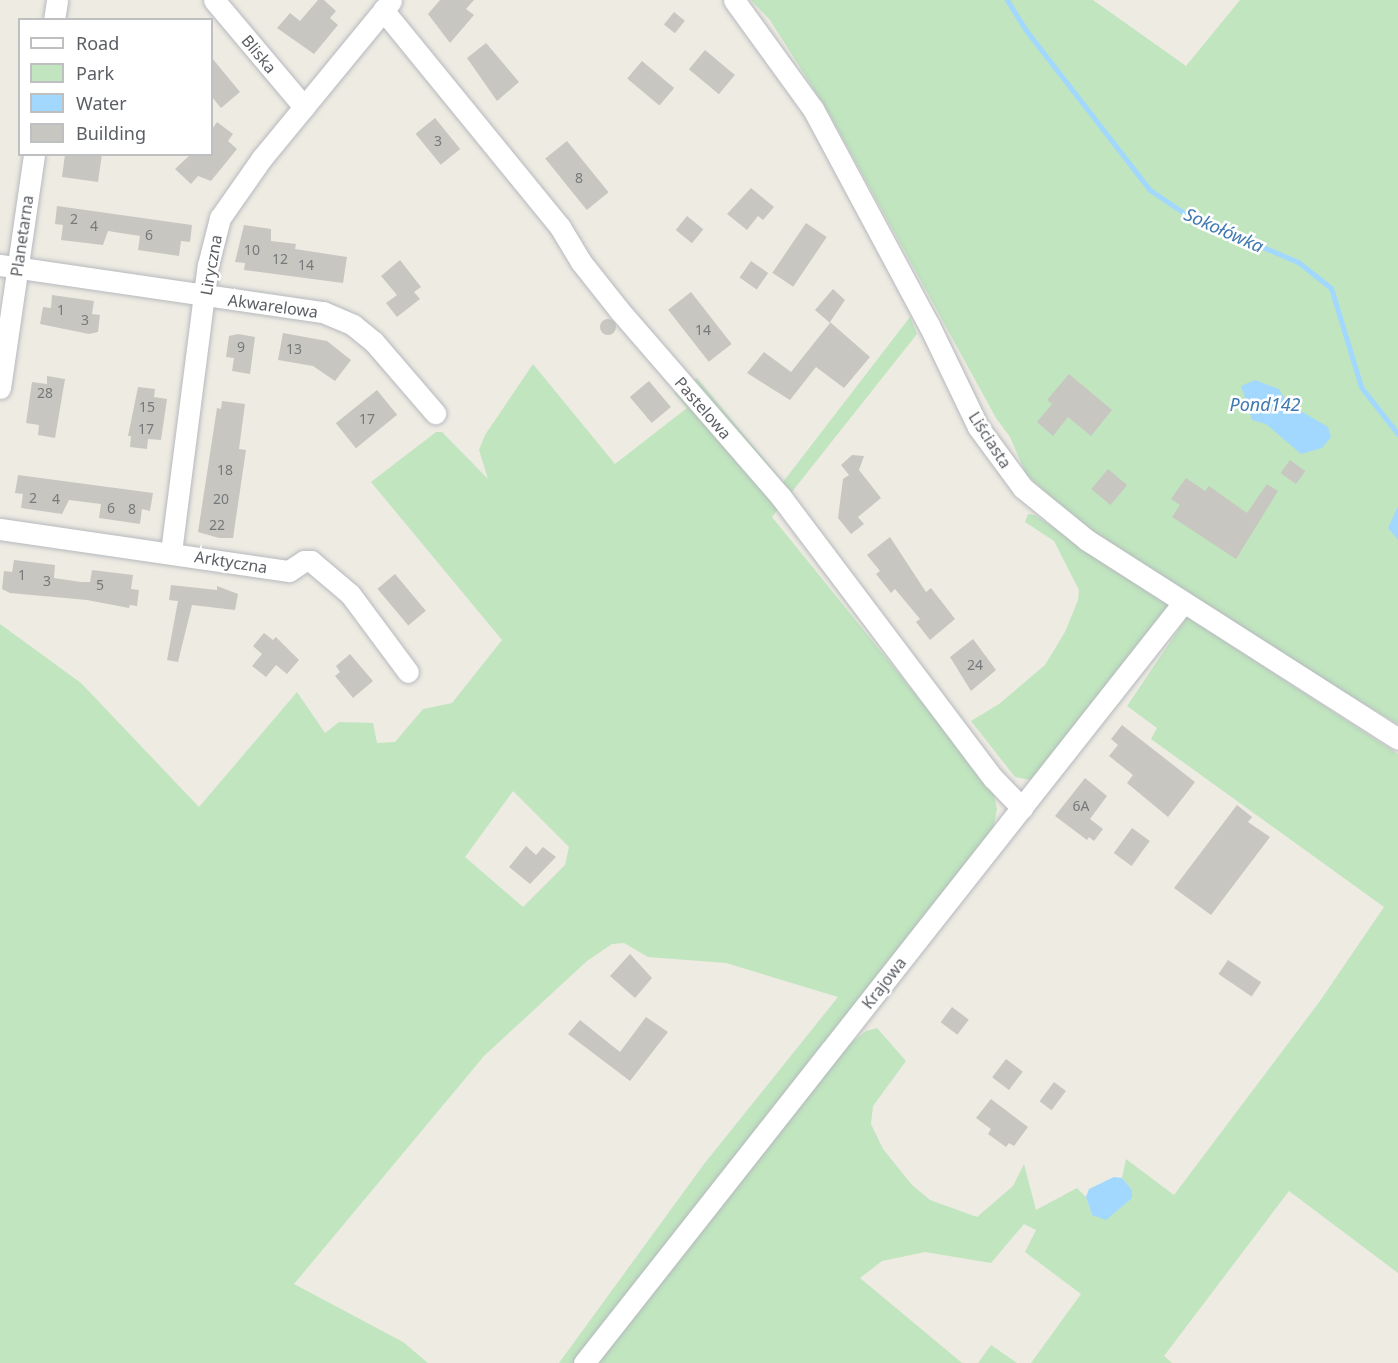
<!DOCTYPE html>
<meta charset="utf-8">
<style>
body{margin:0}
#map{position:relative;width:1398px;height:1363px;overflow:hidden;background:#eeebe3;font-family:"Noto Sans",sans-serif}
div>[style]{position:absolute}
.green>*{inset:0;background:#c0e5bf}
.water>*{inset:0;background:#a2d8fe}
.stream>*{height:5px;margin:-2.5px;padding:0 2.5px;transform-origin:2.5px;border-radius:2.5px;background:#a2d8fe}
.building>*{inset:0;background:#c8c6c0;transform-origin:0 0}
.round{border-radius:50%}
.roads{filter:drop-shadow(0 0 2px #b5b9bd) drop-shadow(0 0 2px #b5b9bd)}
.minor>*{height:21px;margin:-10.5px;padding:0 10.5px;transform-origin:10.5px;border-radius:10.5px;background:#fff}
span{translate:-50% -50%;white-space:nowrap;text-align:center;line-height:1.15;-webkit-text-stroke:5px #fff;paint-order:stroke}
.number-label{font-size:14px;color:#76797b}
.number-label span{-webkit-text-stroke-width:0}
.street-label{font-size:16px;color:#5b5f64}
.water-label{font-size:18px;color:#3f79b0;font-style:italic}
.legend{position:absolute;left:18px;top:18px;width:195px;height:138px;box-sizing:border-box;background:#fff;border:2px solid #bdbfc1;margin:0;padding:8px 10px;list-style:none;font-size:18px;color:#5b5f64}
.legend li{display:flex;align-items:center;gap:12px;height:30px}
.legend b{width:30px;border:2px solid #bdbfc1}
</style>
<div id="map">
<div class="green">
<i style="clip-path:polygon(751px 0,1093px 0,1186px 66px,1240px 0,1398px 0,1398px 724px,1184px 596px,1079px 524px,1026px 474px,1010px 437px,996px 418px,830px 115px,770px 20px)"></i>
<i style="clip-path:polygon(evenodd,910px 317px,917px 334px,772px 517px,993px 790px,997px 809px,993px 830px,580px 1363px,559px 1363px,704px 1164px,838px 997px,726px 963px,648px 957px,624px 943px,612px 944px,587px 961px,484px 1056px,294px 1284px,403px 1342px,428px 1363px,0 1363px,0 624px,81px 683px,199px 807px,297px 692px,325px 733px,339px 722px,373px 723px,377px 743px,395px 742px,423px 709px,452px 703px,502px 640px,371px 482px,436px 432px,442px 432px,488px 479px,479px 450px,485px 435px,533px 364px,615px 464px,687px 408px,674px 393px,697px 378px,783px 482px,910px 317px,513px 791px,569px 847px,565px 865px,523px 907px,465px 857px,513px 791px)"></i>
<i style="clip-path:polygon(1028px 514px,1035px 515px,1170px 606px,1031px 780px,1015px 777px,971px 721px,999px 704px,1045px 665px,1065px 632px,1078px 600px,1079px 590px,1054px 541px,1025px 522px)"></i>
<i style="clip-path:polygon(1187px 617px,1398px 754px,1398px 1273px,1289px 1191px,1164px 1356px,1172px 1363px,1031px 1363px,1081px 1294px,1025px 1252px,1036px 1230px,1024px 1224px,991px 1263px,925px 1252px,882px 1261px,860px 1278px,962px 1363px,587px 1363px,824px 1065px,866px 1031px,877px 1028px,906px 1061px,873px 1106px,871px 1124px,883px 1149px,912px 1185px,930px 1200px,977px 1217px,1013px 1186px,1024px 1164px,1036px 1210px,1077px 1188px,1086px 1197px,1092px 1215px,1132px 1190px,1122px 1178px,1126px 1159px,1174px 1195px,1320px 1001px,1384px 907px,1151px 739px,1157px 728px,1127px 706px)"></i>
<i style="clip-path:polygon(991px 1345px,1017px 1363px,978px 1363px)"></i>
</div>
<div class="water">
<i style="clip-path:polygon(1255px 380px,1279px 389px,1287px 403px,1328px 427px,1331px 437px,1322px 448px,1301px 454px,1266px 424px,1252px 420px,1241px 386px)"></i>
<i style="clip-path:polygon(1398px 506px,1398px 540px,1388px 528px)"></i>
<i style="clip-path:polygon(1114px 1177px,1122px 1178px,1132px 1190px,1132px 1198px,1106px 1220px,1092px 1215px,1086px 1197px,1089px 1189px)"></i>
</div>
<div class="stream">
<i style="left:1007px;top:0;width:34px;rotate:58deg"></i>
<i style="left:1025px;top:29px;width:204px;rotate:52.2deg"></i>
<i style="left:1150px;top:190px;width:41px;rotate:34.1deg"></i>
<i style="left:1184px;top:213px;width:124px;rotate:23.3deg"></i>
<i style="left:1298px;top:262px;width:42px;rotate:38.2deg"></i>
<i style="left:1331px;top:288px;width:103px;rotate:73.1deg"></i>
<i style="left:1361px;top:387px;width:60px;rotate:51.8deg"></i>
</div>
<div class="building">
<i style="clip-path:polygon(318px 0,324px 0,336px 11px,330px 18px,338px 25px,314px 54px,277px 28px,290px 13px,300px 21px)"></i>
<i style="clip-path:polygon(440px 0,474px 0,466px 9px,474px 15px,450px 43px,428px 14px)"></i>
<i style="left:674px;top:12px;width:14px;height:16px;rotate:39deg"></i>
<i style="clip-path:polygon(486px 43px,519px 82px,497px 101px,467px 58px)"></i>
<i style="left:705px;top:50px;width:39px;height:25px;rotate:40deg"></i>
<i style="clip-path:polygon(212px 58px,240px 92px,221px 108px,212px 97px)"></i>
<i style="left:642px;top:61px;width:42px;height:23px;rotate:40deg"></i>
<i style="left:435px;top:118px;width:40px;height:25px;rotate:51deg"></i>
<i style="clip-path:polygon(217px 122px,233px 134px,228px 141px,237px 149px,211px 181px,198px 176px,191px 184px,175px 169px,191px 154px,212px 154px,212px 129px)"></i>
<i style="left:567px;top:141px;width:66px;height:28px;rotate:51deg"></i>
<i style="clip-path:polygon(65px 154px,102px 154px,98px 182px,62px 177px)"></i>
<i style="clip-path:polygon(751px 188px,774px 207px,763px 220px,758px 216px,747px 230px,727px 214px)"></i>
<i style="clip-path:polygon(57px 206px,192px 225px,190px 242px,181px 241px,179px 256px,138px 250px,140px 236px,108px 231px,103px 245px,61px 240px,63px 225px,55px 224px)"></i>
<i style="left:687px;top:216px;width:21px;height:18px;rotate:39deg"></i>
<i style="left:806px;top:223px;width:25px;height:60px;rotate:34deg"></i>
<i style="clip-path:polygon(244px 225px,271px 229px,271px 241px,296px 244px,295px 249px,347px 257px,343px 283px,244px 270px,245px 263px,235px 262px)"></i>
<i style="clip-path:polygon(400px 260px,421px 287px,414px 292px,420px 299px,397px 317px,386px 303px,397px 295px,381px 276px)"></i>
<i style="left:751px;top:261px;width:21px;height:20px;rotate:35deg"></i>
<i style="clip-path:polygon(833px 289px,845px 300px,830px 322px,870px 357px,844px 388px,816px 367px,790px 400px,747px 373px,764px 352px,791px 372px,830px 323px,815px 310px)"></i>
<i style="left:691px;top:292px;width:66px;height:29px;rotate:52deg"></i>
<i style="clip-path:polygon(52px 295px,94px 301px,92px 314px,100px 315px,98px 332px,89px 334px,40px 324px,43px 307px,51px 308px)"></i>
<i class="round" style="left:600px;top:319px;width:16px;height:16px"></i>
<i style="clip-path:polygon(283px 333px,327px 341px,351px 360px,335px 381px,313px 366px,278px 360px)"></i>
<i style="clip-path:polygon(238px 334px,255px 337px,250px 374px,232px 371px,234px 358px,226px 357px,229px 336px)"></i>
<i style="clip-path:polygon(1069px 374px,1112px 410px,1091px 436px,1068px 417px,1053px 436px,1037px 422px,1052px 404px,1047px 400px)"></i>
<i style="clip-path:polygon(47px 376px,65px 379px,55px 438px,38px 435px,39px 425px,26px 423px,32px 382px,47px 384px)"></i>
<i style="left:649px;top:381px;width:34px;height:25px;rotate:50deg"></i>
<i style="clip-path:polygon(138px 387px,155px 389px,154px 397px,167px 399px,161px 440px,148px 439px,147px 449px,130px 447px,131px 436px,128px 436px)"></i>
<i style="left:377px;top:390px;width:32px;height:53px;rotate:51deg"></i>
<i style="clip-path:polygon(222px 401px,245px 404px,239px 449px,246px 450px,233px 538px,219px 538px,198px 532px,217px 408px,221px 409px)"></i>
<i style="clip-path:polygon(852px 455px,864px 456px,859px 470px,881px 498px,858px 517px,864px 524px,851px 534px,838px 518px,843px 479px,849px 475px,841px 465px)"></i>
<i style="left:1290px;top:460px;width:19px;height:16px;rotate:36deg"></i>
<i style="left:1108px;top:469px;width:25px;height:26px;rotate:40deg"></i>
<i style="clip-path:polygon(18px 475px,153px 493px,150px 511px,142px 509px,140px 524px,99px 518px,101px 504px,69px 500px,62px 514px,21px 508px,23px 494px,15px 493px)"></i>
<i style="clip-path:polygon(1186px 478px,1205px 491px,1209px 486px,1247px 513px,1267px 484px,1278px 491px,1236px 559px,1172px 517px,1180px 505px,1171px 499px)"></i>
<i style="clip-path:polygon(890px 537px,926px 592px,931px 588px,955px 619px,930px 640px,916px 622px,920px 619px,895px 589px,891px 593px,876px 574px,880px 571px,867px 555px)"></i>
<i style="clip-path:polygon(14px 560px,55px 565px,54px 578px,81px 582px,90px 582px,92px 570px,133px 575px,131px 589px,139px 590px,137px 606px,130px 605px,129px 608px,87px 600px,10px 593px,2px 589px,4px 571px,12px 572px)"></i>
<i style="left:395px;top:574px;width:48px;height:23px;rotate:50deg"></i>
<i style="clip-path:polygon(171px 585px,217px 590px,217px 586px,238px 594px,235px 610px,192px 605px,178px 662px,167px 660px,178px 601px,169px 600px)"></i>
<i style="clip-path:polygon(264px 633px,273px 640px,276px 637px,299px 660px,287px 674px,276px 665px,266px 677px,252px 666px,262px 654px,253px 646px)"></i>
<i style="clip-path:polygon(973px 639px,996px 670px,971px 691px,950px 657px)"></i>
<i style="clip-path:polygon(350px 654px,373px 681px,353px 698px,335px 676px,340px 672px,336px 666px)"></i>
<i style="clip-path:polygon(1122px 725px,1195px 782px,1168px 817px,1127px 783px,1133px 775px,1109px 756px,1118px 745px,1111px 739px)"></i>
<i style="clip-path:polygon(1085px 778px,1107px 796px,1090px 819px,1103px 829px,1094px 841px,1089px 837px,1087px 840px,1055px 816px)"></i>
<i style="clip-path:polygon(1237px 805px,1252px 817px,1248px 822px,1270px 837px,1211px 915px,1174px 888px)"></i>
<i style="left:1132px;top:828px;width:22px;height:31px;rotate:36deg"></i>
<i style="clip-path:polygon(526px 846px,536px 855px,543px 847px,556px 857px,530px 884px,509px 867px)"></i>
<i style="clip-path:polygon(630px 954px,652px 978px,635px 998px,610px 976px)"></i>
<i style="left:1228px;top:960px;width:40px;height:17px;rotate:34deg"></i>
<i style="left:952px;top:1007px;width:21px;height:19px;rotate:37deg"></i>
<i style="clip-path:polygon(646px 1017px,668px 1032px,630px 1081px,568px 1034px,580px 1020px,620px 1052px)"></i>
<i style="left:1006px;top:1059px;width:21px;height:23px;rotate:37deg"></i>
<i style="left:1054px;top:1082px;width:15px;height:24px;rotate:37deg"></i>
<i style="clip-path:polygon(991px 1099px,1028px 1127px,1014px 1146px,1009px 1143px,1006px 1147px,988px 1134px,991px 1129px,976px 1118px)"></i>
</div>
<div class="roads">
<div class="minor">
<i style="left:214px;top:0;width:140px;rotate:49.9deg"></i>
<i style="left:734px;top:0;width:135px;rotate:54.1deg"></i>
<i style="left:813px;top:109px;width:245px;rotate:61.8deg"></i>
<i style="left:929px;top:325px;width:113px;rotate:64.3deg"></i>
<i style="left:978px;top:427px;width:76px;rotate:53.6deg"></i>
<i style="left:1023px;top:488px;width:82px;rotate:39.1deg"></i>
<i style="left:1087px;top:540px;width:369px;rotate:32.6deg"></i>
<i style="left:383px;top:10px;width:280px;rotate:50.8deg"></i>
<i style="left:560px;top:227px;width:41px;rotate:59deg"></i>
<i style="left:581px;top:262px;width:61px;rotate:51.6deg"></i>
<i style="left:619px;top:310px;width:247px;rotate:49.1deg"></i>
<i style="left:781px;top:497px;width:352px;rotate:53deg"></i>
<i style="left:993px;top:778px;width:42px;rotate:46deg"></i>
<i style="left:54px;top:20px;width:20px;rotate:-81deg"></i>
<i style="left:0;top:265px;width:326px;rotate:8.3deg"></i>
<i style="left:323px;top:312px;width:33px;rotate:23deg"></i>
<i style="left:353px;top:325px;width:27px;rotate:39deg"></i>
<i style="left:374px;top:342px;width:94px;rotate:49.3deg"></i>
<i style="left:0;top:388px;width:236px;rotate:-81.7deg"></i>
<i style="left:0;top:529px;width:292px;rotate:8.3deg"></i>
<i style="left:289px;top:571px;width:18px;rotate:-34deg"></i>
<i style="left:304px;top:561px;width:7px"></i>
<i style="left:311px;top:561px;width:51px;rotate:40.2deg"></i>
<i style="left:350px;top:594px;width:97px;rotate:53.4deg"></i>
<i style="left:171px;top:552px;width:289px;rotate:-82.7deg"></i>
<i style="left:208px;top:265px;width:49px;rotate:-75.7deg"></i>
<i style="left:220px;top:218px;width:73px;rotate:-55deg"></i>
<i style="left:262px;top:158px;width:203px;rotate:-50.6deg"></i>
<i style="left:584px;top:1363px;width:968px;rotate:-51.76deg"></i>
</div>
</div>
<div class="number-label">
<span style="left:438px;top:141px">3</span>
<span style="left:579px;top:178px">8</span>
<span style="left:74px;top:219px">2</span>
<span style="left:94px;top:226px">4</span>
<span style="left:149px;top:235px">6</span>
<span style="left:252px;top:250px">10</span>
<span style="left:280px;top:259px">12</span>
<span style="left:306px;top:265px">14</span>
<span style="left:61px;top:310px">1</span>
<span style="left:85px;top:320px">3</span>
<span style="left:703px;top:330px">14</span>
<span style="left:241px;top:347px">9</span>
<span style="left:294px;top:349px">13</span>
<span style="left:45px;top:393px">28</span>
<span style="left:147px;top:407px">15</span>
<span style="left:367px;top:419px">17</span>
<span style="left:146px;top:429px">17</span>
<span style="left:225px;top:470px">18</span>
<span style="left:33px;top:498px">2</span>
<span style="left:56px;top:499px">4</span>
<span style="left:221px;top:499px">20</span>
<span style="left:111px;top:508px">6</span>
<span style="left:132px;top:509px">8</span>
<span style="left:217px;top:525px">22</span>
<span style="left:22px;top:575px">1</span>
<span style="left:47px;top:581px">3</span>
<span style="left:100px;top:585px">5</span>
<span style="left:975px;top:665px">24</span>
<span style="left:1081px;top:806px">6A</span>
</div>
<div class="street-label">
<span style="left:259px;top:54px;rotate:50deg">Bliska</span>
<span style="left:22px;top:236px;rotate:-82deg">Planetarna</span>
<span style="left:211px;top:265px;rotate:-80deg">Liryczna</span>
<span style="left:273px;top:306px;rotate:8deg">Akwarelowa</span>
<span style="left:703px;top:408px;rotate:49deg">Pastelowa</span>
<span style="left:990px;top:440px;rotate:57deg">Liściasta</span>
<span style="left:231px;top:562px;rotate:9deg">Arktyczna</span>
<span style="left:884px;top:983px;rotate:-52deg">Krajowa</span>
</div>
<div class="water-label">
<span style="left:1224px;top:230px;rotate:24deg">Sokołówka</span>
<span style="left:1265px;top:404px">Pond142</span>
</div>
<ul class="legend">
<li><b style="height:8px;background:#fff"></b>Road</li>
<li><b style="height:16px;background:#c0e5bf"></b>Park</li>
<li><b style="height:16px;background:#a2d8fe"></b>Water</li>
<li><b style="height:16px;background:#c8c6c0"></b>Building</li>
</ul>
</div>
